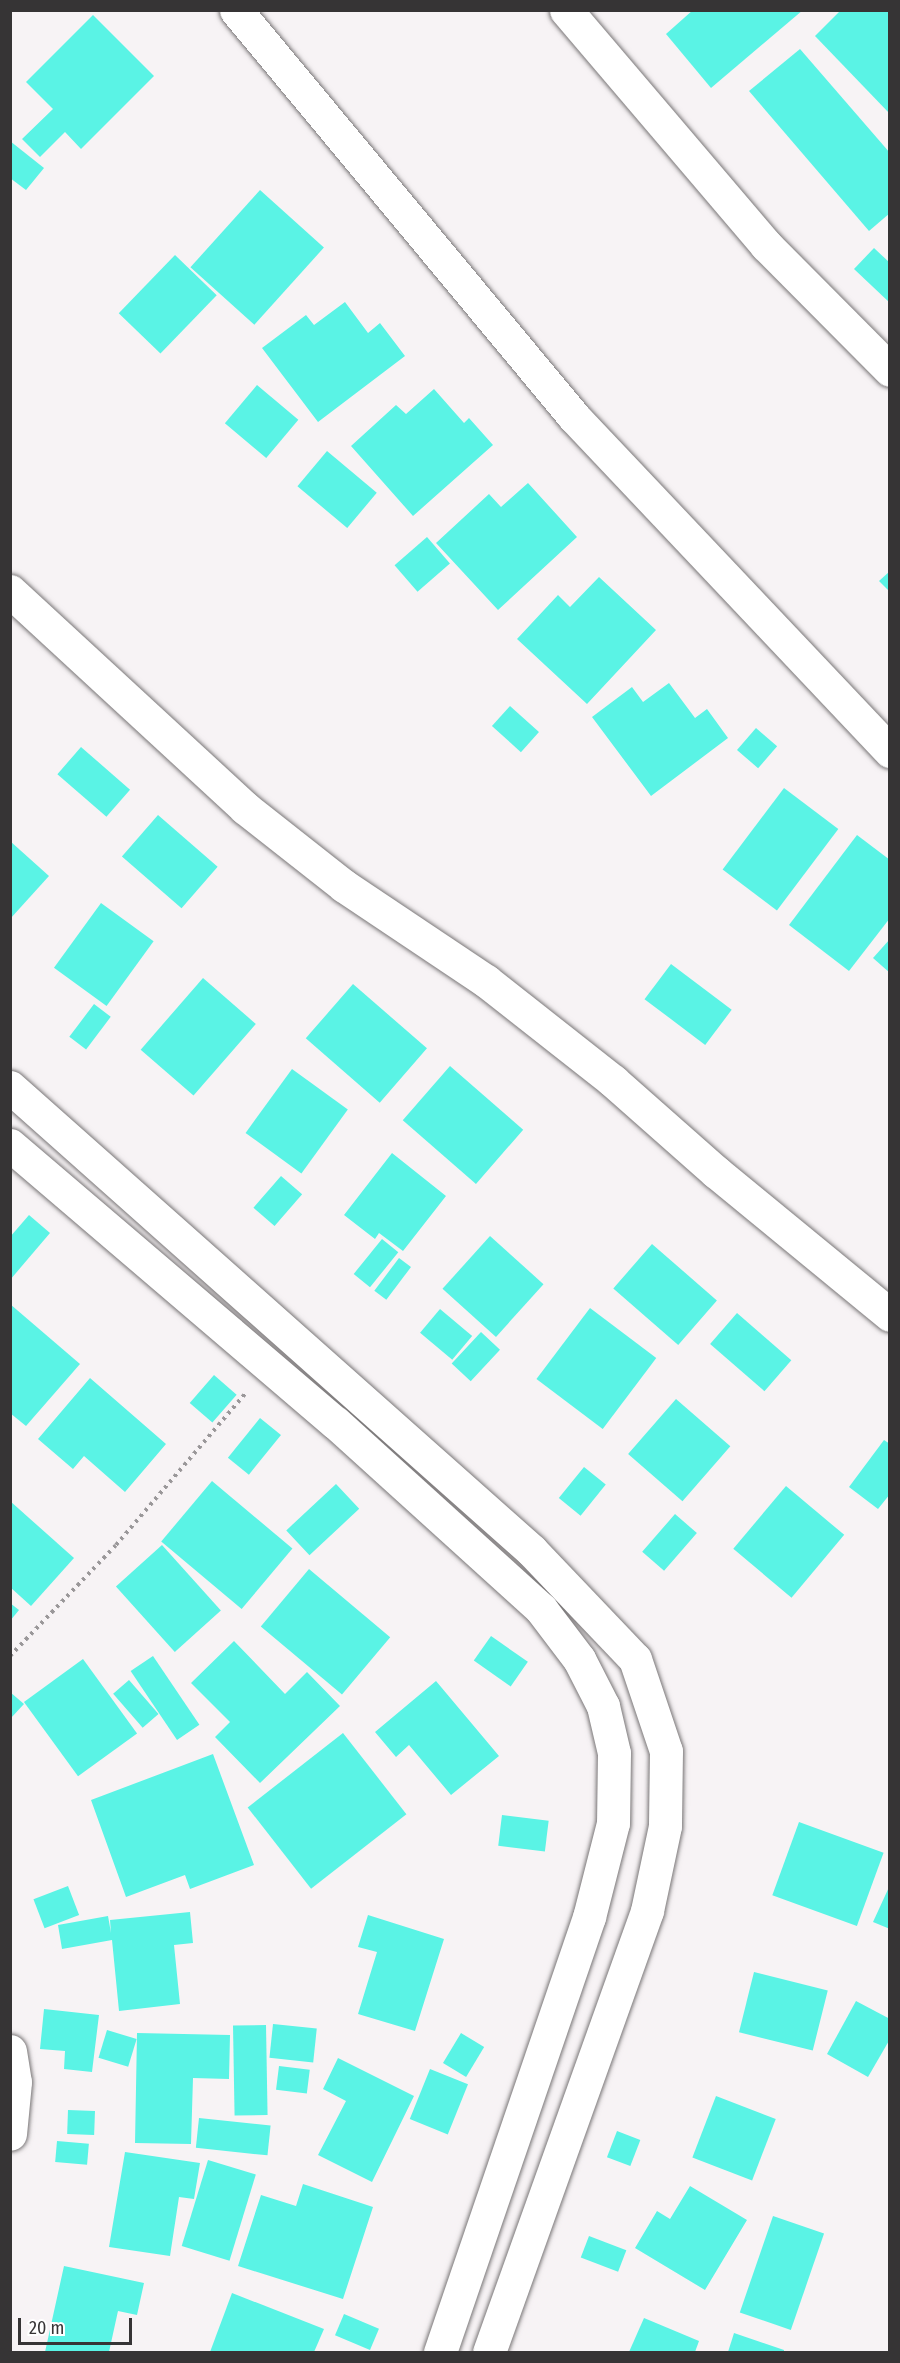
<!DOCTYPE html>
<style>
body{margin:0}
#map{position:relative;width:900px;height:2363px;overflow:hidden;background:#f7f3f5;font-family:"Fira Sans Condensed",sans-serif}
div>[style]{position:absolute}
.building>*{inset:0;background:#5af3e5;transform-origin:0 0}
.path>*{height:4px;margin-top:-2px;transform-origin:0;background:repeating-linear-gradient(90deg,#9a9799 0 3px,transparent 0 7.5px)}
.roads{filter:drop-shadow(0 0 2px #797677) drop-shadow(0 0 2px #797677)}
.minor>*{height:33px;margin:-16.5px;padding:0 16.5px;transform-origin:16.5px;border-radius:16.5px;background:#fff}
span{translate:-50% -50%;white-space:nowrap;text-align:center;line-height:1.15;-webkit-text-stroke:4.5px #fff;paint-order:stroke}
.frame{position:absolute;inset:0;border:12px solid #363435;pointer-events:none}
.scale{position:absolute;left:18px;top:2318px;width:114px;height:27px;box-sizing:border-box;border:3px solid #363435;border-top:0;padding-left:8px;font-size:18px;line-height:21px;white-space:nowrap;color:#363435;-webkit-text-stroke:4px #fff;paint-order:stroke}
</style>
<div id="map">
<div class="building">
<i style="clip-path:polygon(693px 10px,803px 10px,711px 88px,666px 34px)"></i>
<i style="clip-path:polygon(841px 10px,886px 10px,890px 14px,890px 114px,815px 36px)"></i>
<i style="clip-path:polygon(93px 15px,154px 76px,81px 149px,65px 132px,40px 157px,22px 139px,53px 109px,26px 82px)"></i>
<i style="clip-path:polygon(800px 49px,890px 153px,890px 213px,869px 231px,749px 91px)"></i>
<i style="clip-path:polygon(10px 141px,44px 168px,26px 190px,10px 178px)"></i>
<i style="left:260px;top:190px;width:86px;height:104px;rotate:42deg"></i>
<i style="clip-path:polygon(874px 248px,890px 263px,890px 303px,854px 269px)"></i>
<i style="left:175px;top:255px;width:58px;height:81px;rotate:44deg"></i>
<i style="clip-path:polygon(345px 302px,368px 333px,380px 323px,405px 356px,318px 422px,262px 348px,306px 315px,314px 325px)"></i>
<i style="left:257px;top:385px;width:54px;height:50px;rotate:40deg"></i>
<i style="clip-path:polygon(434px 389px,464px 423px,469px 418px,493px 445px,413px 516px,351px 446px,396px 405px,406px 414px)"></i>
<i style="left:327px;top:451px;width:65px;height:46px;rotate:40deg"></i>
<i style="clip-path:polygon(528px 483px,577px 537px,498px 610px,436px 543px,489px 494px,501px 507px)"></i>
<i style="left:427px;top:537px;width:35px;height:43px;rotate:49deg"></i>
<i style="clip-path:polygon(890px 571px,890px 592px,879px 581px)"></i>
<i style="clip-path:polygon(599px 577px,656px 630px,587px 704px,517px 639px,558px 595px,570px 607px)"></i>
<i style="clip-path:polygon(669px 683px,695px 718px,707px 709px,728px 738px,651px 796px,592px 717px,632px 687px,643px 702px)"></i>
<i style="left:510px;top:706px;width:39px;height:27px;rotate:42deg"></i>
<i style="left:756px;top:728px;width:28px;height:29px;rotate:41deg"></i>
<i style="left:81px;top:747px;width:65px;height:36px;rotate:41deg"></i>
<i style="left:784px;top:788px;width:68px;height:102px;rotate:37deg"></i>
<i style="left:158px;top:815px;width:79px;height:55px;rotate:41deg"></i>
<i style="clip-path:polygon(857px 835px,890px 860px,890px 918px,849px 971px,789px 925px)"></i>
<i style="clip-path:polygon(10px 841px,49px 876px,10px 919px)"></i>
<i style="left:101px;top:903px;width:65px;height:80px;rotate:36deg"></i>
<i style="clip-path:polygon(890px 939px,890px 973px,873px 958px)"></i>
<i style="left:671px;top:964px;width:76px;height:44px;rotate:37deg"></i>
<i style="left:203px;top:978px;width:70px;height:95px;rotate:41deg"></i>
<i style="left:353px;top:984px;width:98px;height:72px;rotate:41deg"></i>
<i style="left:94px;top:1004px;width:21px;height:41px;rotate:37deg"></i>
<i style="left:450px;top:1066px;width:97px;height:72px;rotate:41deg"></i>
<i style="left:292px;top:1069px;width:69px;height:79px;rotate:36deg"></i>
<i style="clip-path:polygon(392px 1153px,446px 1196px,403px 1251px,379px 1233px,375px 1239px,344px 1215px)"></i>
<i style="left:281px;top:1176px;width:28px;height:42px;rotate:41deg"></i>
<i style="clip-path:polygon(29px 1215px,50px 1233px,10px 1280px,10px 1237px)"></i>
<i style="left:490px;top:1236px;width:72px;height:71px;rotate:42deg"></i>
<i style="left:382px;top:1239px;width:21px;height:45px;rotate:39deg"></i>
<i style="left:652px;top:1244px;width:86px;height:59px;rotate:41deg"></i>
<i style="left:399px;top:1258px;width:15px;height:41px;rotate:37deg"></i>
<i style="clip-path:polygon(10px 1304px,80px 1364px,26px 1426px,10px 1413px)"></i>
<i style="left:590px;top:1308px;width:83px;height:89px;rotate:37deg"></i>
<i style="left:440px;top:1309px;width:42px;height:31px;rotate:40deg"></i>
<i style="left:737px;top:1313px;width:72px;height:41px;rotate:41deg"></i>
<i style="left:481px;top:1332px;width:26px;height:43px;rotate:43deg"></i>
<i style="left:214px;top:1375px;width:30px;height:37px;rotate:41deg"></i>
<i style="clip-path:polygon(90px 1378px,166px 1444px,125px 1492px,84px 1456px,73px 1469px,38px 1439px)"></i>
<i style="left:676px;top:1399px;width:72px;height:73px;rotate:41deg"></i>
<i style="left:260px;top:1418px;width:27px;height:51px;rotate:39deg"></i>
<i style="clip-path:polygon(884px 1440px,890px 1444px,890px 1494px,878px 1509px,849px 1487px)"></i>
<i style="left:584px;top:1467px;width:28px;height:40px;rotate:39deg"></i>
<i style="left:212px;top:1481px;width:105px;height:79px;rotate:40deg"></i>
<i style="left:336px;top:1484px;width:34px;height:68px;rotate:47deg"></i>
<i style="left:786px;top:1486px;width:76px;height:82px;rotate:40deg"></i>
<i style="clip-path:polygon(10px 1501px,74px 1558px,31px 1606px,10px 1587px)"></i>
<i style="left:675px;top:1514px;width:29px;height:50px;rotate:41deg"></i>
<i style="left:162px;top:1545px;width:88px;height:62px;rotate:48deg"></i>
<i style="left:309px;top:1569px;width:106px;height:75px;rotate:40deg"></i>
<i style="clip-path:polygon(10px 1603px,19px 1610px,10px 1621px)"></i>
<i style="left:491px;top:1636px;width:45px;height:30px;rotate:35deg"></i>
<i style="clip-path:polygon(234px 1641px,285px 1694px,307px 1672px,340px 1706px,260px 1783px,215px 1737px,230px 1722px,191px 1683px)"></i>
<i style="left:153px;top:1656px;width:83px;height:27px;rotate:56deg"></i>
<i style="left:83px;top:1659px;width:92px;height:73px;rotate:54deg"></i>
<i style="left:129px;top:1680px;width:45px;height:21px;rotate:49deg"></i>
<i style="clip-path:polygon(436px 1681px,499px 1756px,451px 1795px,409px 1745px,396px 1757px,375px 1732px)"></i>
<i style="clip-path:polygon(10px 1692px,24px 1704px,10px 1719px)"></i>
<i style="left:343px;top:1733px;width:103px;height:121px;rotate:52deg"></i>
<i style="clip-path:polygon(213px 1754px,254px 1865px,190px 1889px,185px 1875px,126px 1897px,91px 1800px)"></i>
<i style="left:502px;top:1815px;width:47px;height:31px;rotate:7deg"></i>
<i style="left:799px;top:1822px;width:90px;height:78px;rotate:20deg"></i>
<i style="clip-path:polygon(890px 1885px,890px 1929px,873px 1922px)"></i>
<i style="left:68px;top:1886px;width:31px;height:37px;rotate:69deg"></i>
<i style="clip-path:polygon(190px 1912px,193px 1943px,174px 1945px,180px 2004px,119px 2011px,112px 1940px,62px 1949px,58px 1925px,108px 1916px,111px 1933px,110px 1920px)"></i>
<i style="clip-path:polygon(368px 1915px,444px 1939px,415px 2031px,358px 2014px,377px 1952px,358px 1947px)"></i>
<i style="left:754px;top:1972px;width:76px;height:62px;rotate:14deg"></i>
<i style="clip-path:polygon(856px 2001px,890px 2019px,890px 2039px,868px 2077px,827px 2054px)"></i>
<i style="clip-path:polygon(44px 2009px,99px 2015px,92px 2072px,64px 2069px,65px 2051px,40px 2049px)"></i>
<i style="left:273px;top:2024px;width:44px;height:34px;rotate:6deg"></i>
<i style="left:266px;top:2025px;width:90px;height:33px;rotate:89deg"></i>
<i style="left:107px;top:2030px;width:31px;height:29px;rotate:17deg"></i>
<i style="clip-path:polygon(137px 2033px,230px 2035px,229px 2079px,193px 2078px,191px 2144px,135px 2143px)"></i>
<i style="left:461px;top:2033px;width:27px;height:35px;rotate:31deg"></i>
<i style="clip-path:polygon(338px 2058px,414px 2096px,372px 2182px,318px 2155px,346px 2101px,323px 2089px)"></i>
<i style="left:279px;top:2066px;width:31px;height:24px;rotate:7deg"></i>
<i style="left:430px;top:2069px;width:41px;height:54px;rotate:22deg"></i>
<i style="left:716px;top:2096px;width:64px;height:66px;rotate:21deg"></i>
<i style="left:68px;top:2110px;width:27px;height:24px;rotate:2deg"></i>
<i style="left:199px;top:2118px;width:72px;height:30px;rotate:6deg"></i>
<i style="left:617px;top:2131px;width:25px;height:28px;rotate:21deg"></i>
<i style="left:57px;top:2141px;width:32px;height:21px;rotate:5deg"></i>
<i style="clip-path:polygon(125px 2152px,200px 2163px,194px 2199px,179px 2197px,170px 2256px,109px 2247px)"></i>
<i style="left:208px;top:2160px;width:50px;height:90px;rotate:17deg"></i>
<i style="clip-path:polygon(303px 2184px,373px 2207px,343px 2299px,238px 2266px,261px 2195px,296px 2206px)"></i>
<i style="clip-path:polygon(690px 2186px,747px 2220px,705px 2290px,635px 2248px,657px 2211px,670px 2219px)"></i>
<i style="left:773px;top:2216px;width:54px;height:102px;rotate:19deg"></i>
<i style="left:589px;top:2236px;width:40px;height:23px;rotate:21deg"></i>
<i style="clip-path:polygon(64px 2266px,144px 2283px,137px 2315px,118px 2311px,109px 2352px,45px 2352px)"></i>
<i style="clip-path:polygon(232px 2293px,324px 2329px,314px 2352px,210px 2352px)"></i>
<i style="left:344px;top:2314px;width:38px;height:23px;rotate:23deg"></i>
<i style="clip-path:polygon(644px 2318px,699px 2341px,695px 2352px,629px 2352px)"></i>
<i style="clip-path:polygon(734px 2333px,784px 2350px,784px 2352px,728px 2352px)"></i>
</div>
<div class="path">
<i style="left:10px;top:1656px;width:153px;rotate:-46.3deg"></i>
<i style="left:116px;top:1545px;width:200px;rotate:-49.5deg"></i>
</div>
<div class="roads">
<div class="minor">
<i style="left:236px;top:10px;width:529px;rotate:50.29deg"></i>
<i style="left:574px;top:417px;width:460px;rotate:46.6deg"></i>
<i style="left:566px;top:10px;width:309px;rotate:49.6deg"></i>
<i style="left:766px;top:245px;width:176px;rotate:45.2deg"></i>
<i style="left:10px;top:591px;width:320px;rotate:42.7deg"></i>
<i style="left:245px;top:808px;width:126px;rotate:38.2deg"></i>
<i style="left:344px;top:886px;width:171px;rotate:33.8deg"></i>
<i style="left:486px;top:981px;width:162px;rotate:38.2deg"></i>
<i style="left:613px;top:1081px;width:137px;rotate:41.5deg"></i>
<i style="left:716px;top:1172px;width:225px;rotate:39.4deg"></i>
<i style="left:10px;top:1087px;width:698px;rotate:41.63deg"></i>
<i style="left:532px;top:1551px;width:149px;rotate:46.4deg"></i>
<i style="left:635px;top:1659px;width:97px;rotate:71.4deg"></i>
<i style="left:666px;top:1751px;width:75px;rotate:90.8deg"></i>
<i style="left:665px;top:1826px;width:87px;rotate:102deg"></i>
<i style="left:647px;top:1911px;width:468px;rotate:109.7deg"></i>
<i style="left:10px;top:1145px;width:428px;rotate:40.5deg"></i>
<i style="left:336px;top:1423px;width:277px;rotate:42.2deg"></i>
<i style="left:541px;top:1609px;width:63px;rotate:52.8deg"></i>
<i style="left:579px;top:1659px;width:53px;rotate:62.9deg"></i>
<i style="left:603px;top:1706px;width:48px;rotate:76.8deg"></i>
<i style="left:614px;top:1753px;width:70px;rotate:90.8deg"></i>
<i style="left:613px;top:1823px;width:97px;rotate:104.3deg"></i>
<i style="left:589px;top:1917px;width:460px;rotate:108.9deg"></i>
<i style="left:10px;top:2051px;width:31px;rotate:81deg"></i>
<i style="left:15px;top:2082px;width:52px;rotate:95.5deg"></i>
</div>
</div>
<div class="frame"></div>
<div class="scale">20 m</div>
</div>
